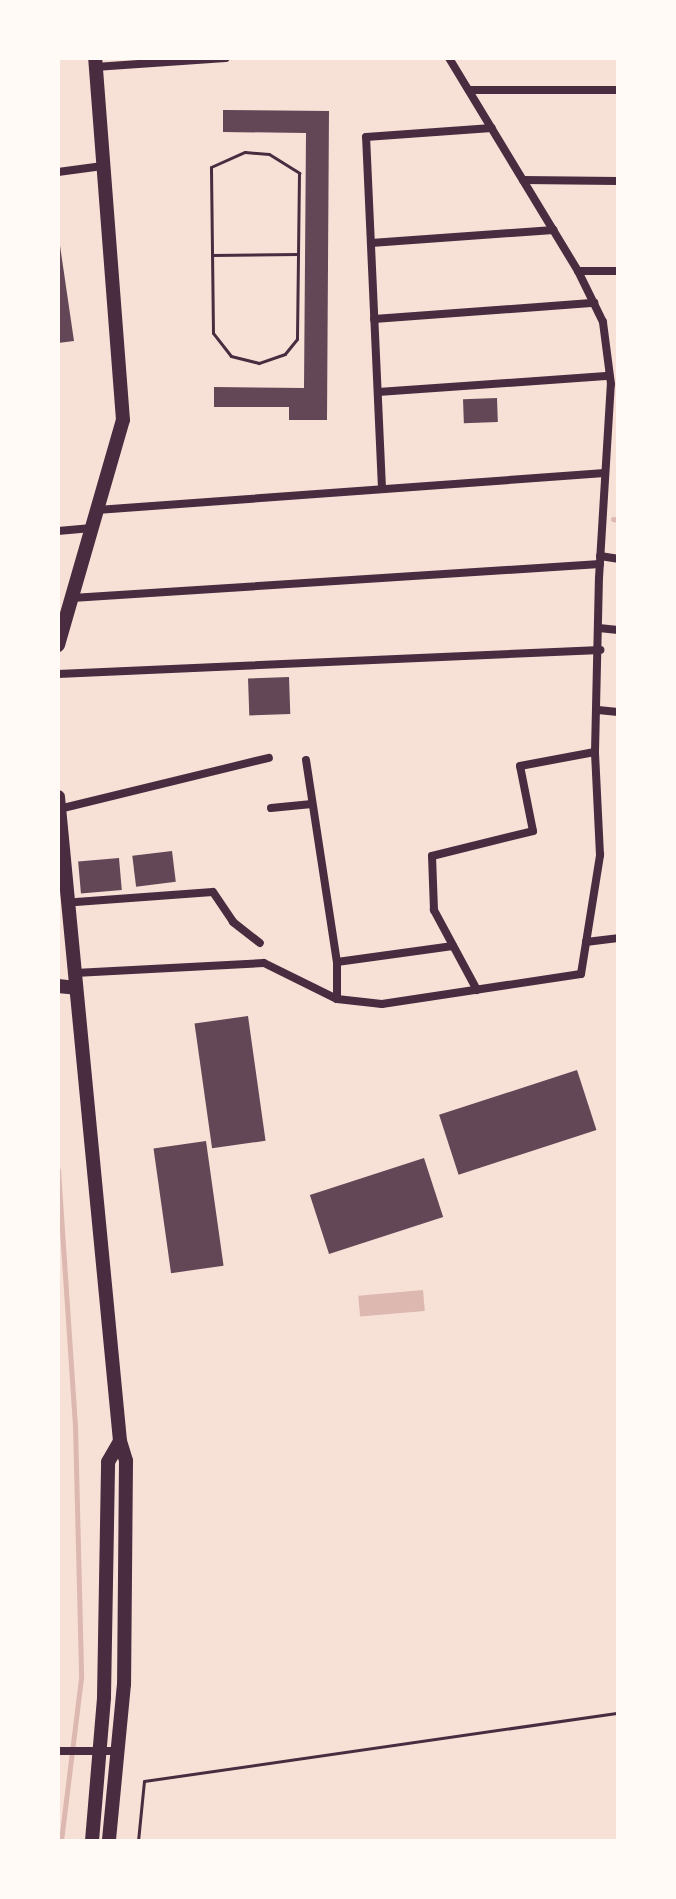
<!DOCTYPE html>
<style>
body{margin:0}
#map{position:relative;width:676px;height:1899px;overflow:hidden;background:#f7e1d7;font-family:"Source Sans 3",sans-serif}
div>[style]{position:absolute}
.water>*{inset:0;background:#dcb8b0;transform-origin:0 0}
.stream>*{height:5px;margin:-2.5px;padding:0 2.5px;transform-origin:2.5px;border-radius:2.5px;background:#dcb8b0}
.building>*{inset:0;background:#644757;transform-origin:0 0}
.path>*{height:3px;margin:-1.5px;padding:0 1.5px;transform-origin:1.5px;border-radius:1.5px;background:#4a2c40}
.minor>*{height:8px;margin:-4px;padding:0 4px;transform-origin:4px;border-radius:4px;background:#4a2c40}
.tertiary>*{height:14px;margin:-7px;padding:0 7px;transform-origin:7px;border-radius:7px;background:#4a2c40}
span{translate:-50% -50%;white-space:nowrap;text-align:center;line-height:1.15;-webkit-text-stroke:8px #fffaf5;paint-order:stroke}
.frame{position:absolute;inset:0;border:60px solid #fffaf5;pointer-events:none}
</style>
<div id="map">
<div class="water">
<i style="left:423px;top:1290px;width:21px;height:65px;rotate:85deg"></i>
</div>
<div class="stream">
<i style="left:613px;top:519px;width:5px;rotate:11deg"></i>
<i style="left:58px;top:1170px;width:256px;rotate:86.2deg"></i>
<i style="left:75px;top:1425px;width:253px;rotate:88.6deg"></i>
<i style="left:81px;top:1678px;width:164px;rotate:97deg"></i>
</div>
<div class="building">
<i style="clip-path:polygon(223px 110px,329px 111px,327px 420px,289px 420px,289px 407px,214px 407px,214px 387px,304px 388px,306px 133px,223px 132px)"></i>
<i style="clip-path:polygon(58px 232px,74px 341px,58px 343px)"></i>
<i style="left:497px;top:398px;width:24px;height:34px;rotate:88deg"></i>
<i style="left:289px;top:677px;width:37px;height:41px;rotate:88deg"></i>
<i style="left:172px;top:851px;width:31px;height:40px;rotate:83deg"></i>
<i style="left:119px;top:858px;width:32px;height:41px;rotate:85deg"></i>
<i style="left:248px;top:1016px;width:126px;height:54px;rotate:82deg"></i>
<i style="left:577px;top:1070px;width:63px;height:145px;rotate:72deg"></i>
<i style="left:206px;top:1141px;width:126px;height:53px;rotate:82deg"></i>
<i style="left:424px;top:1158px;width:62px;height:120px;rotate:72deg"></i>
</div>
<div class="path">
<i style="left:245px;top:152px;width:24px;rotate:5deg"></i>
<i style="left:269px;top:154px;width:36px;rotate:32deg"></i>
<i style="left:299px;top:173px;width:166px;rotate:90.7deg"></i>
<i style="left:297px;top:339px;width:19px;rotate:129deg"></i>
<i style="left:285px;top:354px;width:28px;rotate:161deg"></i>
<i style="left:259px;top:363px;width:29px;rotate:-166deg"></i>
<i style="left:231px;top:356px;width:29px;rotate:-128deg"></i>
<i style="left:213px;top:333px;width:166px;rotate:-90.7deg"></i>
<i style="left:211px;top:167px;width:37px;rotate:-24deg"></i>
<i style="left:212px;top:255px;width:86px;rotate:-0.7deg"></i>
<i style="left:138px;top:1841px;width:60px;rotate:-84.3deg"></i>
<i style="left:144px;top:1781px;width:479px;rotate:-8.2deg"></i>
</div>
<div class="minor">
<i style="left:95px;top:67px;width:131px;rotate:-3.9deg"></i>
<i style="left:469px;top:90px;width:149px"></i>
<i style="left:58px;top:172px;width:45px;rotate:-7.6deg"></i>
<i style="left:523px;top:180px;width:95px;rotate:0.6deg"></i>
<i style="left:371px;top:243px;width:183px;rotate:-4.1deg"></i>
<i style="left:578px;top:271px;width:40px"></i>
<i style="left:374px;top:319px;width:221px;rotate:-4.2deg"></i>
<i style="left:378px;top:392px;width:232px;rotate:-4deg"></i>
<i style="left:382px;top:488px;width:351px;rotate:-92.6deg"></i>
<i style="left:366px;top:137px;width:126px;rotate:-4.1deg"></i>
<i style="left:97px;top:510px;width:509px;rotate:-4.17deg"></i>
<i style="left:58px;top:531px;width:34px;rotate:-5deg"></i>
<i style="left:600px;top:556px;width:18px;rotate:9deg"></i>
<i style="left:72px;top:598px;width:529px;rotate:-3.68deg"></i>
<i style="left:599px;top:628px;width:19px;rotate:6deg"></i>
<i style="left:58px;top:674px;width:543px;rotate:-2.54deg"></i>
<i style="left:598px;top:710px;width:20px;rotate:6deg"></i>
<i style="left:306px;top:760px;width:204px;rotate:81.3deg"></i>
<i style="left:337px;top:962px;width:117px;rotate:-7.9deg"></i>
<i style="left:271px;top:808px;width:41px;rotate:-5.6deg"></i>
<i style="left:59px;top:809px;width:216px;rotate:-13.7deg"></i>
<i style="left:76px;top:902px;width:137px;rotate:-4.2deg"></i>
<i style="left:213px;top:892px;width:36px;rotate:56deg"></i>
<i style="left:233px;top:922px;width:34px;rotate:38deg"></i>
<i style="left:586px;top:942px;width:32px;rotate:-7deg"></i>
<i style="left:75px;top:973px;width:189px;rotate:-3deg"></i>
<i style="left:264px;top:963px;width:81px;rotate:26.3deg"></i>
<i style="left:337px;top:999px;width:45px;rotate:6.3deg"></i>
<i style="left:382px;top:1004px;width:201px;rotate:-8.6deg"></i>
<i style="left:581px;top:974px;width:121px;rotate:-80.9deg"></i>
<i style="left:600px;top:855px;width:103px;rotate:-92.8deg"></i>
<i style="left:595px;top:752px;width:174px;rotate:-88.7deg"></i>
<i style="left:599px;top:578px;width:194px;rotate:-86.5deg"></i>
<i style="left:611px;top:384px;width:63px;rotate:-97.4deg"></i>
<i style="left:603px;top:322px;width:57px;rotate:-116.1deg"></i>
<i style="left:578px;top:271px;width:249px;rotate:-121.2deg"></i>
<i style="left:477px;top:990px;width:91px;rotate:-118.3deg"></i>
<i style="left:434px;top:910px;width:54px;rotate:-92.1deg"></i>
<i style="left:432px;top:856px;width:104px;rotate:-13.9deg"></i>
<i style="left:533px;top:831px;width:66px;rotate:-101.3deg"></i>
<i style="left:520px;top:766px;width:76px;rotate:-10.6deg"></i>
<i style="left:337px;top:999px;width:37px;rotate:-90deg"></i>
<i style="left:58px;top:1751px;width:61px"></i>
</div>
<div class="tertiary">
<i style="left:58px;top:645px;width:234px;rotate:-73.9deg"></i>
<i style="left:123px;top:420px;width:363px;rotate:-94.4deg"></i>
<i style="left:58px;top:797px;width:647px;rotate:84.5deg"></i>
<i style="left:120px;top:1441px;width:21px;rotate:73deg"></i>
<i style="left:126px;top:1461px;width:223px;rotate:90.5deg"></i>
<i style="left:124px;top:1684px;width:158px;rotate:95.5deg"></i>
<i style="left:58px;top:986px;width:18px;rotate:6deg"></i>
<i style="left:92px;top:1841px;width:144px;rotate:-85.2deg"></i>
<i style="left:104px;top:1697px;width:235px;rotate:-89deg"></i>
<i style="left:108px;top:1462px;width:24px;rotate:-60deg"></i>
</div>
<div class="frame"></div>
</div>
